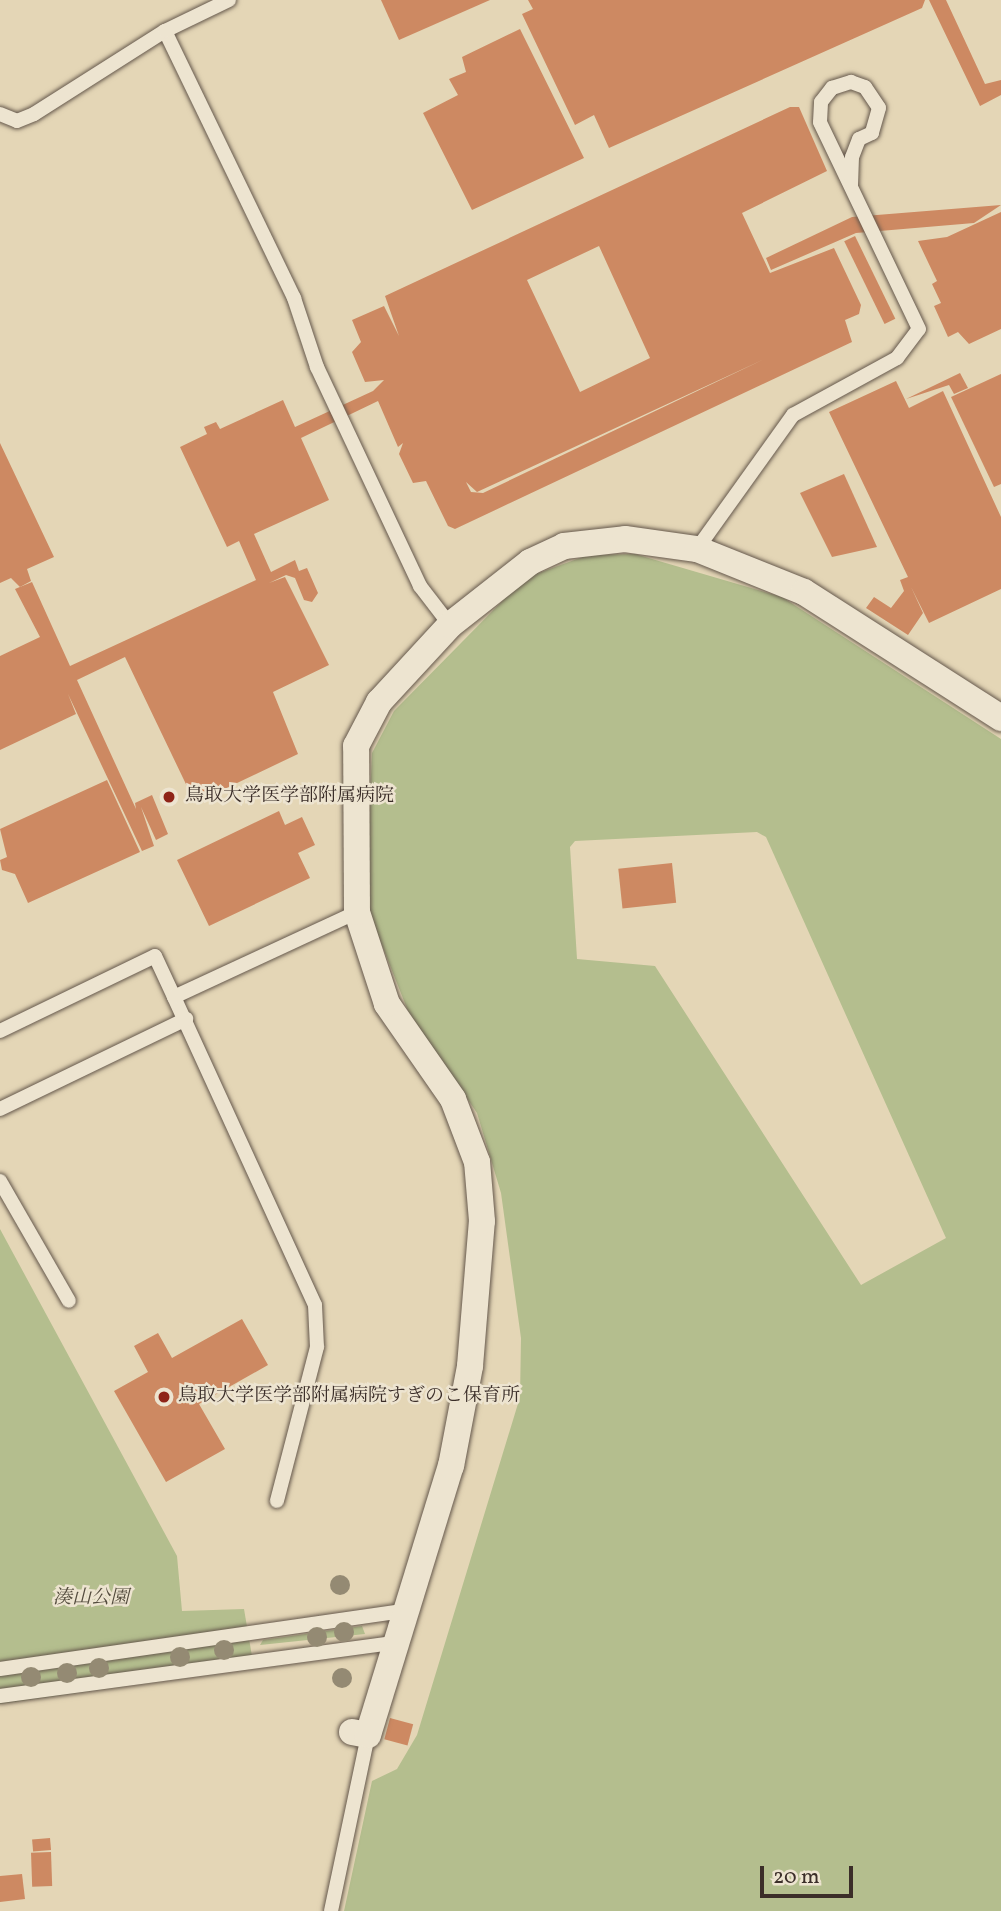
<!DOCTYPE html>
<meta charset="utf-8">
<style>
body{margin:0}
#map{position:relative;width:1001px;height:1911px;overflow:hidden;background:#e4d6b6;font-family:Vollkorn,"Noto Serif JP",serif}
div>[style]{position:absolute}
.green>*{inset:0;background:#b4be8e}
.building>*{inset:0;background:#cd8962;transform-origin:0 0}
.roads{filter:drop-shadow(0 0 2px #65584c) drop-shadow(0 0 2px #65584c)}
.service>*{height:14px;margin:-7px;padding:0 7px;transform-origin:7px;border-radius:7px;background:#ede4d0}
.minor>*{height:26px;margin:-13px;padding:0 13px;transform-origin:13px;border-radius:13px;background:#ede4d0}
.trees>*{width:20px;height:20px;margin:-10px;border-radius:50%;background:#948a73}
.dots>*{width:19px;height:19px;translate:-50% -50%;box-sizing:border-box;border:4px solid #ede4d0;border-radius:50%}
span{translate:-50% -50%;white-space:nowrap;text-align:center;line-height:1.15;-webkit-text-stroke:5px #ede4d0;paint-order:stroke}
.poi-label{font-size:19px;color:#3b2e29}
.left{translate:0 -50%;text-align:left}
.park-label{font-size:19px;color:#534b3d;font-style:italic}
.scale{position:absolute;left:760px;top:1866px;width:93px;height:32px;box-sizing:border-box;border:4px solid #3b2e29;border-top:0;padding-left:9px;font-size:21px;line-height:24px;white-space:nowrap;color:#3b2e29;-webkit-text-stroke:5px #ede4d0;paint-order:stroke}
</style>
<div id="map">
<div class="green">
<i style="clip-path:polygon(evenodd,635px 554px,782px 597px,1001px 739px,1001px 1911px,344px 1911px,372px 1781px,397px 1769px,417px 1735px,520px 1397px,521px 1338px,501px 1193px,477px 1113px,408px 1011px,372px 920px,366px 893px,372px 753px,394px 711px,525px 578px,588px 555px,635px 554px,757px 832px,766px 837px,946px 1238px,861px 1285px,655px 966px,577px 959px,570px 847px,575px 841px,757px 832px)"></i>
<i style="clip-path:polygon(0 1229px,177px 1556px,182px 1611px,244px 1609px,254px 1668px,0 1704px)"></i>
<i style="clip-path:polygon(362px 1626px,365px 1634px,260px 1645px,263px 1640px)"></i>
</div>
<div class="building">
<i style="clip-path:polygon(381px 0,490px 0,399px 40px)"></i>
<i style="clip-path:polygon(528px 0,925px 0,922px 8px,609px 148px,594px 115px,575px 125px,522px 14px,533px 9px)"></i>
<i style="clip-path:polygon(929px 0,946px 0,985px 84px,1001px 80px,1001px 95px,980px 106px)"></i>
<i style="clip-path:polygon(520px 29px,584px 158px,472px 210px,423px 113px,458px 95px,449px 79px,466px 72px,462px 57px)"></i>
<i style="clip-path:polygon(evenodd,790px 107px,799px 107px,827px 171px,742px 213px,770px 273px,834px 248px,861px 305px,859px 314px,845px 320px,852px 342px,455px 529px,448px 526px,426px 481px,413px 483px,399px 454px,403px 443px,398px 447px,378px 401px,301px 438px,329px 500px,254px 534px,271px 572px,295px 560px,299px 571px,307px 568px,318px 593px,312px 602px,304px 600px,295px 578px,286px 575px,269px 583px,285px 577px,329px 665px,273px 692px,298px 754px,195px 803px,125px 657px,77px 680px,136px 809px,135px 803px,152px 795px,168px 834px,156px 840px,141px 807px,154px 846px,142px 851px,68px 694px,76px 714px,0 750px,0 656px,40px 637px,15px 589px,32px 582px,70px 666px,256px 580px,239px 541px,227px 547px,180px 447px,207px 434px,204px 427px,216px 422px,220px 429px,283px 400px,295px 427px,373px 391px,384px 380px,365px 382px,352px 352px,361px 342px,352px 320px,384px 306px,399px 336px,385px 296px,790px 107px,599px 246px,650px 358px,580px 392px,527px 280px,599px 246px,790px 107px,771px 356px,483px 493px,471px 492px,466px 482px,477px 492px,771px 356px)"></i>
<i style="clip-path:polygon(1001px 205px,974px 223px,856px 233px,771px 270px,766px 258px,852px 217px)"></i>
<i style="clip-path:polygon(1001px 212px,1001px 329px,969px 344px,958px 332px,948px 337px,934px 306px,941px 303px,932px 284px,937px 281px,918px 241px,947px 237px)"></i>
<i style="left:855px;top:236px;width:92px;height:12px;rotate:64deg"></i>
<i style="clip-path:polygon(960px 373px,968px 388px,954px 394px,949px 385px,906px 399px)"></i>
<i style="clip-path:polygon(1001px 374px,1001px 484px,994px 487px,951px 397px)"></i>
<i style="clip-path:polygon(896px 381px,909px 408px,943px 391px,1001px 517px,1001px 589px,929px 623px,911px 587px,923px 613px,908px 635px,866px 608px,874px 597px,891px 608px,904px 591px,900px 580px,908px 577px,829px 412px)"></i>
<i style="clip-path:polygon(0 443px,54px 557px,27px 569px,31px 581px,20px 587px,11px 578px,0 583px)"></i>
<i style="clip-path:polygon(844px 474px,877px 547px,832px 557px,800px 493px)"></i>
<i style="clip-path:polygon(107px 780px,140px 852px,28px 903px,15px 874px,2px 870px,0 860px,7px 857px,0 829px)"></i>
<i style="clip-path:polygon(279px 811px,285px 825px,302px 817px,315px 845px,298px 853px,310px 878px,209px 926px,177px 860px)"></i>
<i style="left:672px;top:863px;width:40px;height:54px;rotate:84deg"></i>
<i style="clip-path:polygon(242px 1319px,268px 1365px,199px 1404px,225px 1449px,166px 1482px,114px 1391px,148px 1372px,134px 1346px,158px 1333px,172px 1358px)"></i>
<i style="left:390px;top:1718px;width:24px;height:22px;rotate:15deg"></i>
<i style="left:50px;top:1838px;width:12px;height:18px;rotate:85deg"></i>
<i style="left:51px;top:1852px;width:34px;height:20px;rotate:88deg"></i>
<i style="clip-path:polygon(22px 1874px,25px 1899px,0 1902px,0 1876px)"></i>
</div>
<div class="roads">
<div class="service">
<i style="left:165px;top:31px;width:297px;rotate:64.2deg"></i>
<i style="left:294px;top:298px;width:73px;rotate:71.6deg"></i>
<i style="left:317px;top:367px;width:242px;rotate:64.8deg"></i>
<i style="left:420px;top:586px;width:49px;rotate:52.4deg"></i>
<i style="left:0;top:114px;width:18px;rotate:22deg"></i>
<i style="left:17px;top:121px;width:18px;rotate:-22deg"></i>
<i style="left:34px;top:114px;width:155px;rotate:-32.4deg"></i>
<i style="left:165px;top:31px;width:71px;rotate:-25.8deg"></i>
<i style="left:697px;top:549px;width:165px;rotate:-54.4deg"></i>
<i style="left:793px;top:415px;width:119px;rotate:-28.7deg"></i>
<i style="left:897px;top:358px;width:36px;rotate:-53deg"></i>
<i style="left:919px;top:329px;width:229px;rotate:-115.6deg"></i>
<i style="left:820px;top:122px;width:20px;rotate:-87deg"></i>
<i style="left:821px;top:102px;width:18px;rotate:-52deg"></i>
<i style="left:832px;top:88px;width:20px;rotate:-18deg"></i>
<i style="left:851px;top:82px;width:15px;rotate:20deg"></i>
<i style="left:865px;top:87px;width:25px;rotate:56deg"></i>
<i style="left:879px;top:108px;width:26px;rotate:106deg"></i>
<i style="left:872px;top:133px;width:14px;rotate:155deg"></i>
<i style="left:859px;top:139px;width:19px;rotate:111deg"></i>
<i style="left:852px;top:157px;width:29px;rotate:92deg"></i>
<i style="left:174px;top:997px;width:339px;rotate:65.4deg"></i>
<i style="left:315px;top:1305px;width:42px;rotate:87.3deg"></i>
<i style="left:317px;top:1347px;width:159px;rotate:104.6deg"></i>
<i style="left:0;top:1031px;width:172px;rotate:-25.8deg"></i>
<i style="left:155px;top:956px;width:45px;rotate:65.1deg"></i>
<i style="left:174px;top:997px;width:202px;rotate:-24.9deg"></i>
<i style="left:0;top:1109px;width:207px;rotate:-25.8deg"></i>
<i style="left:0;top:1181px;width:138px;rotate:60.1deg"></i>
<i style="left:0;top:1669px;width:405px;rotate:-8.2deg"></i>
<i style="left:0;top:1696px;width:395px;rotate:-7.7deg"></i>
<i style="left:331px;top:1911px;width:180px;rotate:-78.1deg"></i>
</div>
<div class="minor">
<i style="left:352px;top:1732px;width:16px;rotate:11deg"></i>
<i style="left:368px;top:1735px;width:282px;rotate:-72.9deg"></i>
<i style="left:451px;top:1466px;width:102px;rotate:-79.2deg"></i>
<i style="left:470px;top:1366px;width:145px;rotate:-85.3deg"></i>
<i style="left:482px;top:1221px;width:59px;rotate:-94.8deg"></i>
<i style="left:477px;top:1162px;width:67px;rotate:-110.9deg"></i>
<i style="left:453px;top:1099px;width:116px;rotate:-124.8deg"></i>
<i style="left:387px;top:1004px;width:97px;rotate:-108.1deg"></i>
<i style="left:357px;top:912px;width:166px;rotate:-90.3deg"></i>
<i style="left:356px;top:746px;width:50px;rotate:-62.4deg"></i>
<i style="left:379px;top:702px;width:105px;rotate:-47.3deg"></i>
<i style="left:450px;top:625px;width:102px;rotate:-38.2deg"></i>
<i style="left:530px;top:562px;width:38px;rotate:-25deg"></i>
<i style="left:564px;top:546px;width:61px;rotate:-6.5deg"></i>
<i style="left:625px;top:539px;width:73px;rotate:7.9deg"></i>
<i style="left:697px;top:549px;width:115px;rotate:21.9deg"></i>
<i style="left:804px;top:592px;width:234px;rotate:32.6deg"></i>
</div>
</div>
<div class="trees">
<i style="left:340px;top:1585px"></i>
<i style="left:344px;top:1632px"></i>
<i style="left:317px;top:1637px"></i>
<i style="left:224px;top:1650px"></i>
<i style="left:180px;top:1657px"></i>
<i style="left:99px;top:1668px"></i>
<i style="left:67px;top:1673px"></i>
<i style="left:31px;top:1677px"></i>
<i style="left:342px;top:1678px"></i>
</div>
<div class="dots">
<i style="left:169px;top:797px;background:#8f2418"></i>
<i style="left:164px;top:1397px;background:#8f2418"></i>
</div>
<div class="poi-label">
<span class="left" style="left:185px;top:797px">鳥取大学医学部附属病院</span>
<span class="left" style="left:178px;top:1397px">鳥取大学医学部附属病院すぎのこ保育所</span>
</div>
<div class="park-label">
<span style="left:91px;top:1599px">湊山公園</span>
</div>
<div class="scale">20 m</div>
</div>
